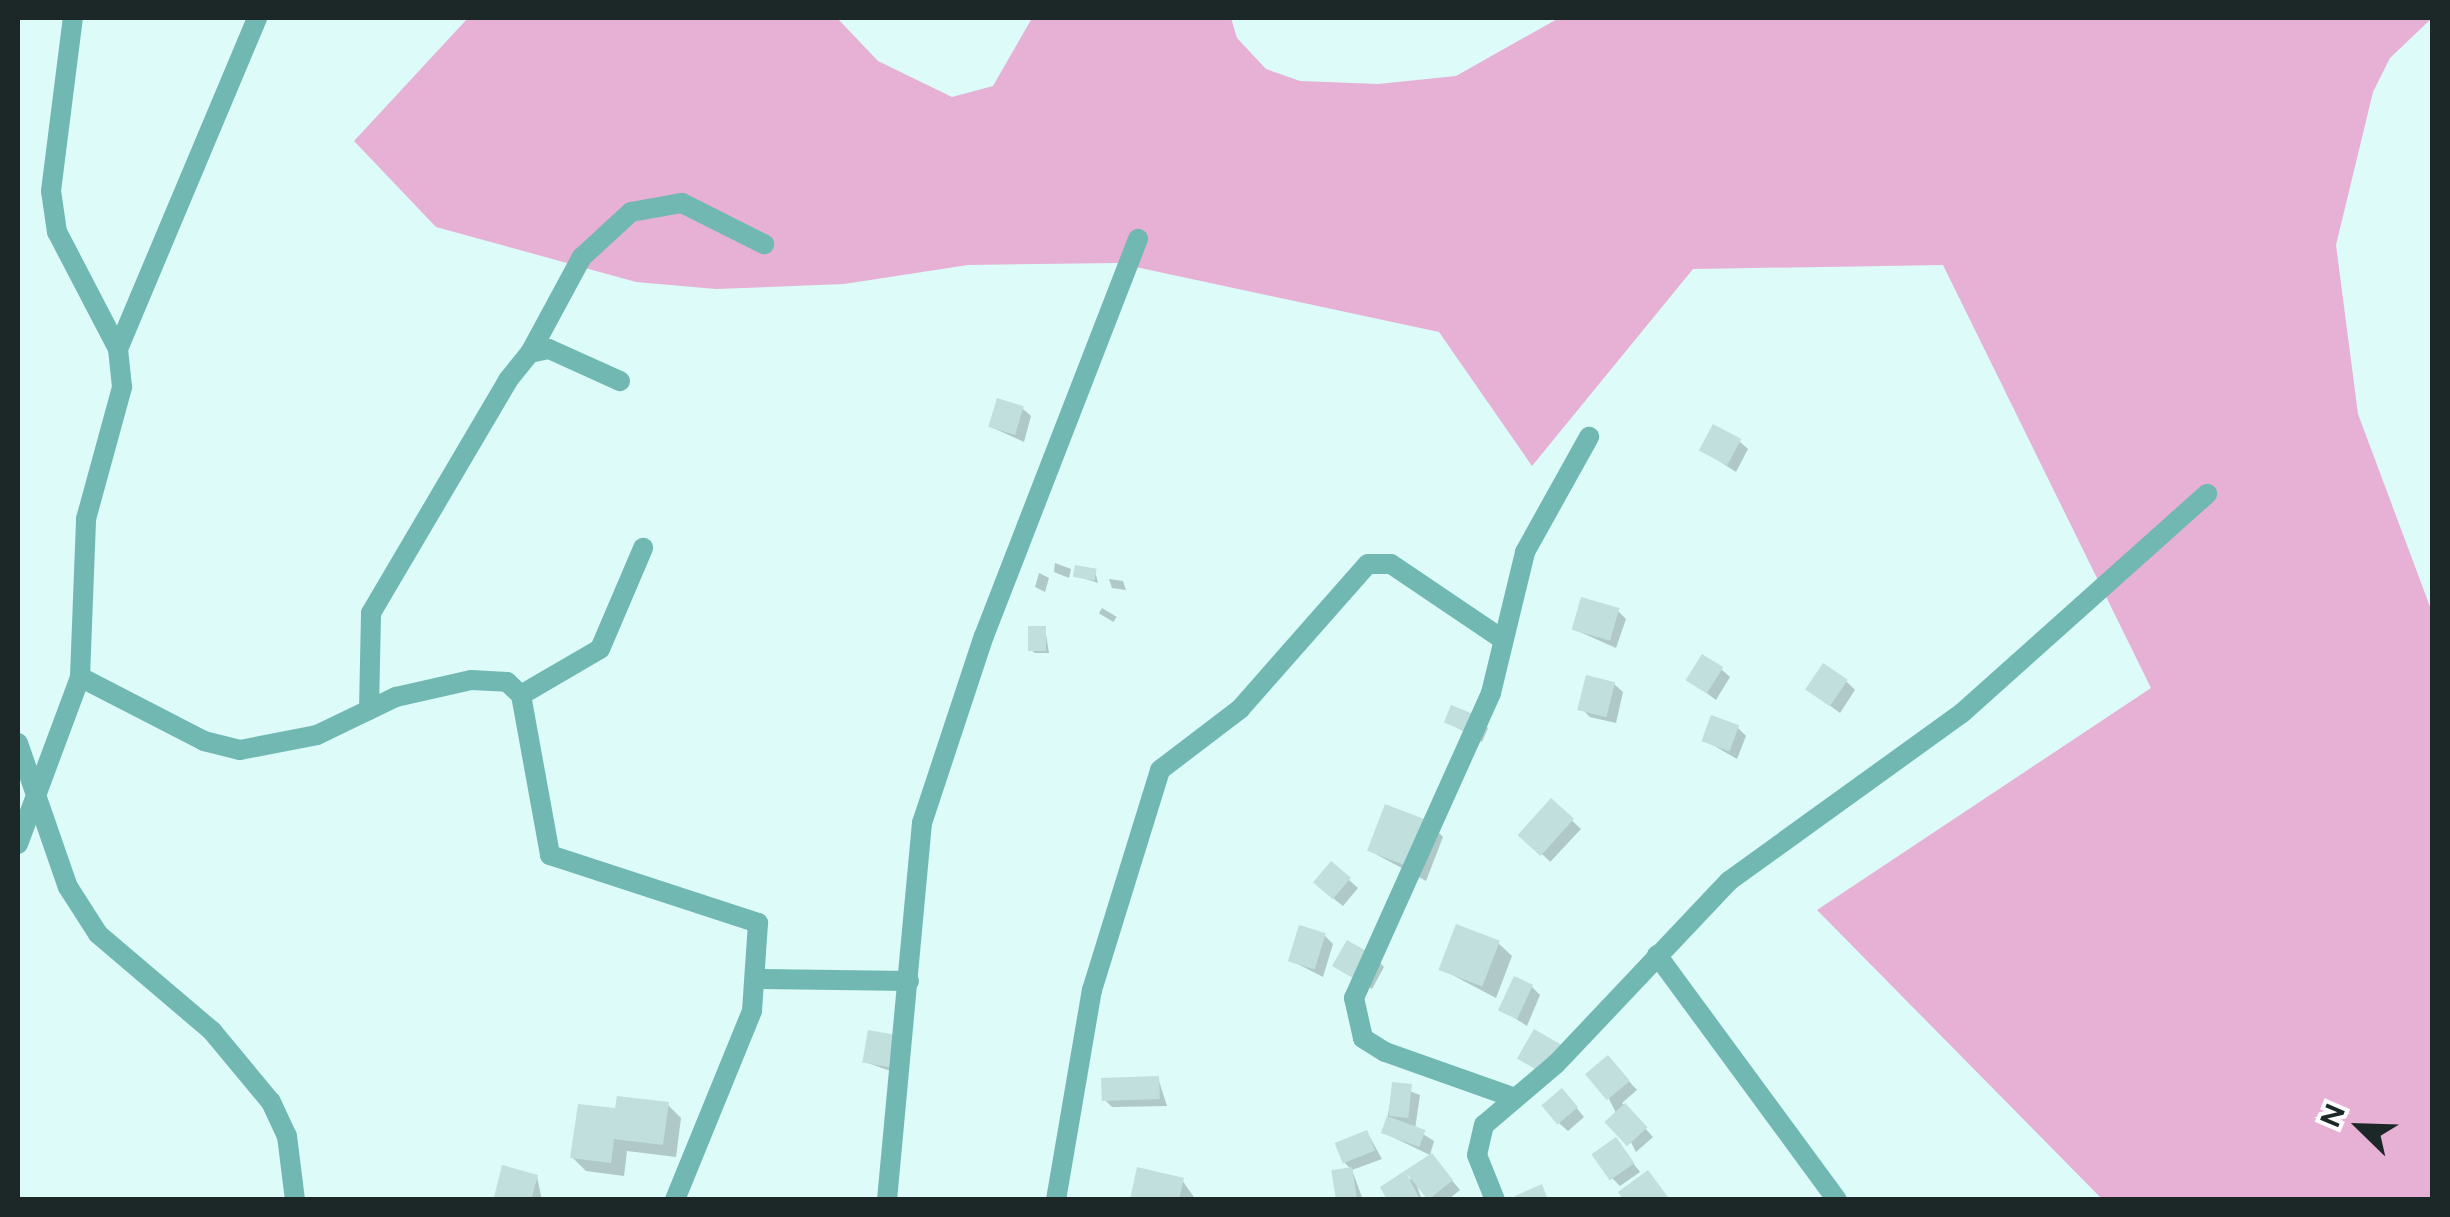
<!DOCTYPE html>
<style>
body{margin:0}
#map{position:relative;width:2450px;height:1217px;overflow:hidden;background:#dcfbf9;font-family:Figtree,sans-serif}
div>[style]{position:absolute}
.green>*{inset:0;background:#e7b0d5}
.shadow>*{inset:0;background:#0003;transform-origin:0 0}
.building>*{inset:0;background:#c1dfdd;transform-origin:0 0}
.minor>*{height:20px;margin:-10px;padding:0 10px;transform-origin:10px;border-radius:10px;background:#71b8b3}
span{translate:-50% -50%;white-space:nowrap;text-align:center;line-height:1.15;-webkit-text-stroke:9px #fff;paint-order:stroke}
.frame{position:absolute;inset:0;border:20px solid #1c2727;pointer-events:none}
.north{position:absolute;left:2310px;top:1077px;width:100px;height:100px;-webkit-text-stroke:8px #fff;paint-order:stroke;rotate:293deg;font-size:28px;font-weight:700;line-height:40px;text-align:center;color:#1c2727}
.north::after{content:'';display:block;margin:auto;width:35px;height:45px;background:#1c2727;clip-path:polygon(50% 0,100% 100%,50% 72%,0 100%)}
</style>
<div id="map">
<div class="green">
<i style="clip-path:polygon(468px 18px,837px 18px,878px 61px,952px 97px,993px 86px,1032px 18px,1231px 18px,1237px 38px,1266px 69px,1300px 81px,1378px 84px,1456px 76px,1559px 18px,2432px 18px,2390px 58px,2373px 92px,2336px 245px,2358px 414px,2432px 612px,2432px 1199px,2102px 1199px,1817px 910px,2151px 688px,1943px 265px,1693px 269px,1532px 466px,1439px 332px,1117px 263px,968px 265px,844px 284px,716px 289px,636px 282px,436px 227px,354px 141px)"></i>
</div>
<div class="shadow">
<i style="clip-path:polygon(1022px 408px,1031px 416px,1024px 442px,991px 427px)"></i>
<i style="clip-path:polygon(1739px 441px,1748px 449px,1736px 472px,1702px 450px)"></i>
<i style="clip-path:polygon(1055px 563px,1071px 569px,1069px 578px,1054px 572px)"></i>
<i style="clip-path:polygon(1095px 571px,1098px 583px,1076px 576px)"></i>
<i style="clip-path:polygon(1039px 573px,1049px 578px,1045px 592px,1035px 587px)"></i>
<i style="clip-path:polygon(1109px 579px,1123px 581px,1126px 590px,1112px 588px)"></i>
<i style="left:1102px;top:608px;width:17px;height:6px;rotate:31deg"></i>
<i style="clip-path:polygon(1617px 610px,1626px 619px,1616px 648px,1573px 629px)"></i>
<i style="clip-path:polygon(1045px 628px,1049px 653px,1035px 653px,1031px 650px)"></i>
<i style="clip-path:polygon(1721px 669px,1730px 677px,1716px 700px,1689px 680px)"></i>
<i style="clip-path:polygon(1847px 682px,1855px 690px,1840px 713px,1809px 690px)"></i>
<i style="clip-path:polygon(1614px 684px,1623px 692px,1616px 723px,1590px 717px,1582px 709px)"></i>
<i style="clip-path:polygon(1479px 719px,1488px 728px,1482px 742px,1447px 722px)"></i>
<i style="clip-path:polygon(1737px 727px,1746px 736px,1737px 759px,1704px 740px)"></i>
<i style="left:1551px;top:801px;width:41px;height:45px;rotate:43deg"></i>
<i style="clip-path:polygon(1430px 824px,1443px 837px,1426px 881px,1370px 851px)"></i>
<i style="clip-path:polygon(1349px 880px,1358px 888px,1343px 906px,1324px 891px)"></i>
<i style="clip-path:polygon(1325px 936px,1333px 944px,1323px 977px,1290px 960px)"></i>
<i style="clip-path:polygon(1498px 943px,1512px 956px,1496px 998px,1441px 969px)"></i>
<i style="clip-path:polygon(1376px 959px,1384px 967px,1372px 989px,1336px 965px)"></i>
<i style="clip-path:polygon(1532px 987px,1540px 995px,1527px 1026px,1502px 1010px)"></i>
<i style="clip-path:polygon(870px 1033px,899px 1074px,865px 1062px)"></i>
<i style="clip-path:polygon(1616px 1067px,1637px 1090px,1622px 1103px,1653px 1137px,1636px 1152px,1609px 1099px)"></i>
<i style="clip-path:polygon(1158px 1078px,1167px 1106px,1112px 1107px,1104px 1099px)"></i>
<i style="clip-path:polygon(1394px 1085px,1420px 1095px,1415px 1129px,1434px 1141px,1430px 1155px,1384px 1133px)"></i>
<i style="clip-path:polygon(1570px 1100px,1584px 1117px,1568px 1131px,1559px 1123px)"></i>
<i style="clip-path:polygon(668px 1105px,681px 1118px,676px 1157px,627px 1151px,624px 1176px,586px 1171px,573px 1158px,617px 1111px)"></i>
<i style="clip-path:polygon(1367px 1132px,1382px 1159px,1352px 1170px,1343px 1161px)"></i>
<i style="clip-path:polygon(1615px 1140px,1640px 1172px,1620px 1186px,1612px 1178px)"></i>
<i style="clip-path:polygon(1432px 1157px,1460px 1190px,1450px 1198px,1464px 1200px,1431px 1200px,1414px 1178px,1422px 1200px,1390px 1200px)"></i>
<i style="clip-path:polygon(1352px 1170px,1363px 1200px,1337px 1200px)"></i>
<i style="clip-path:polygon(537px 1177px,542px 1200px,497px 1196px)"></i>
<i style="clip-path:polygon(1182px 1180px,1196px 1200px,1133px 1198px)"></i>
</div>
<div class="building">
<i style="left:997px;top:398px;width:28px;height:30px;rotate:17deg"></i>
<i style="left:1713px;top:424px;width:32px;height:30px;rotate:28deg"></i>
<i style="left:1075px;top:565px;width:22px;height:12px;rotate:10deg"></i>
<i style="left:1581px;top:597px;width:40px;height:34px;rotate:16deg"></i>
<i style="left:1028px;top:626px;width:18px;height:25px"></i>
<i style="left:1702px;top:654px;width:25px;height:31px;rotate:32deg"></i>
<i style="left:1823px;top:663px;width:30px;height:32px;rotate:34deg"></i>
<i style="left:1586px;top:675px;width:30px;height:36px;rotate:14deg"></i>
<i style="left:1451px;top:705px;width:32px;height:19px;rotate:22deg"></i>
<i style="left:1711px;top:715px;width:30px;height:28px;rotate:20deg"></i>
<i style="left:1551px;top:798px;width:31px;height:50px;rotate:42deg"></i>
<i style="left:1385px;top:804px;width:49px;height:50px;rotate:21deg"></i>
<i style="left:1331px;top:861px;width:26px;height:28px;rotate:40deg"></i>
<i style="left:1456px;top:924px;width:47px;height:49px;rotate:21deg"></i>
<i style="left:1299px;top:925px;width:28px;height:38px;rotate:17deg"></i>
<i style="left:1347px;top:940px;width:34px;height:30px;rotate:30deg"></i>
<i style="left:1514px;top:976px;width:21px;height:38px;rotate:25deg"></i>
<i style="left:1534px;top:1029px;width:32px;height:34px;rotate:30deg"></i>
<i style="left:868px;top:1030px;width:28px;height:33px;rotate:10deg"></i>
<i style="left:1608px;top:1055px;width:34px;height:30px;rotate:50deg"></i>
<i style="left:1159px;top:1076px;width:23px;height:58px;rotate:88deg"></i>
<i style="left:1392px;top:1082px;width:20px;height:34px;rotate:6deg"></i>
<i style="left:1562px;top:1088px;width:25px;height:27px;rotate:50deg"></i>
<i style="clip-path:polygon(617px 1096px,669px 1102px,663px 1145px,614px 1139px,611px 1163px,570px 1158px,578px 1104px,615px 1108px)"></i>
<i style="left:1625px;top:1103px;width:33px;height:28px;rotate:47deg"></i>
<i style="left:1387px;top:1116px;width:41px;height:18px;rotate:20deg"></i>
<i style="left:1367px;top:1130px;width:22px;height:35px;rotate:68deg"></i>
<i style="left:1616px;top:1137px;width:32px;height:30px;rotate:55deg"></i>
<i style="clip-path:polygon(1432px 1153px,1453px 1180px,1428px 1200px,1407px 1174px,1420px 1200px,1387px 1200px,1380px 1187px)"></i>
<i style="clip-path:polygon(502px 1165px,538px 1175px,531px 1200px,494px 1197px)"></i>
<i style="clip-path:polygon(1137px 1167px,1184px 1178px,1179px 1200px,1130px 1199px)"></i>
<i style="left:1352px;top:1167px;width:33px;height:21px;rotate:81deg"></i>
<i style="clip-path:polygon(1648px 1170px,1670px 1200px,1623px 1200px,1618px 1192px)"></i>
<i style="clip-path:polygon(1542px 1184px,1548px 1200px,1517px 1200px,1515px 1196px)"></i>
</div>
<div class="minor">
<i style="left:118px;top:349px;width:359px;rotate:-67.2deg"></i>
<i style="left:530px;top:353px;width:109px;rotate:-61.6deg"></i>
<i style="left:582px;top:257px;width:67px;rotate:-42.6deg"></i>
<i style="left:631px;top:212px;width:52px;rotate:-10deg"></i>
<i style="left:682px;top:203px;width:92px;rotate:26.6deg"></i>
<i style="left:80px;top:677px;width:140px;rotate:27.3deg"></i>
<i style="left:204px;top:741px;width:37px;rotate:14deg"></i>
<i style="left:240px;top:750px;width:78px;rotate:-11deg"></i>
<i style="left:317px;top:735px;width:88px;rotate:-25.7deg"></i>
<i style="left:396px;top:697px;width:77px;rotate:-12.8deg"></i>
<i style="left:471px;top:680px;width:36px;rotate:3deg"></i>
<i style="left:507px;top:682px;width:19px;rotate:43deg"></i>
<i style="left:521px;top:695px;width:163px;rotate:79.7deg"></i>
<i style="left:550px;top:855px;width:219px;rotate:18.1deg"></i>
<i style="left:758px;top:923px;width:88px;rotate:93.9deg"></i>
<i style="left:752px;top:1011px;width:204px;rotate:112.2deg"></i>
<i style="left:521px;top:695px;width:91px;rotate:-30.2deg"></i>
<i style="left:600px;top:649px;width:110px;rotate:-66.9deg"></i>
<i style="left:369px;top:710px;width:97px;rotate:-88.8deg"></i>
<i style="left:371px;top:613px;width:270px;rotate:-59.5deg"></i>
<i style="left:508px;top:380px;width:35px;rotate:-51deg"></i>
<i style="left:530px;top:353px;width:19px;rotate:-12deg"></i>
<i style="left:549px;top:349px;width:78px;rotate:24.3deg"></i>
<i style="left:18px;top:743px;width:152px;rotate:70.9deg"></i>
<i style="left:68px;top:887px;width:56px;rotate:57.4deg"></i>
<i style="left:98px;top:934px;width:150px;rotate:40.4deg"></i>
<i style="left:212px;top:1031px;width:92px;rotate:50.3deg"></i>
<i style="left:271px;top:1102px;width:38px;rotate:65deg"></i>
<i style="left:287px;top:1136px;width:64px;rotate:82.9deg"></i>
<i style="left:18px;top:844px;width:178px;rotate:-69.6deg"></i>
<i style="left:80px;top:677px;width:158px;rotate:-87.8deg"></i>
<i style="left:86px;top:519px;width:137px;rotate:-74.7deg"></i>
<i style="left:122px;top:387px;width:38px;rotate:-96deg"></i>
<i style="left:118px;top:349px;width:132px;rotate:-117.5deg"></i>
<i style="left:57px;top:232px;width:41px;rotate:-98.3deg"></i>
<i style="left:51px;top:191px;width:174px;rotate:-82.8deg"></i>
<i style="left:1657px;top:955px;width:304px;rotate:53.7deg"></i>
<i style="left:760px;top:979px;width:149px;rotate:0.8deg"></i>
<i style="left:1515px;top:1098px;width:138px;rotate:-160.5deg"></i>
<i style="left:1385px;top:1052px;width:26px;rotate:-148deg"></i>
<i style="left:1363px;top:1038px;width:41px;rotate:-102.7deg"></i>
<i style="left:1354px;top:998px;width:334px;rotate:-65.8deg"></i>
<i style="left:1491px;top:693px;width:145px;rotate:-76.4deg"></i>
<i style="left:1525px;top:552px;width:132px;rotate:-60.9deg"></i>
<i style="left:887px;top:1200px;width:379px;rotate:-84.7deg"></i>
<i style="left:922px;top:823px;width:197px;rotate:-71.7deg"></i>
<i style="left:984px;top:636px;width:426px;rotate:-68.8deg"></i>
<i style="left:1056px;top:1200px;width:213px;rotate:-80.3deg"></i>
<i style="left:1092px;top:990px;width:230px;rotate:-72.8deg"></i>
<i style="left:1160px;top:770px;width:101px;rotate:-37.3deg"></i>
<i style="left:1240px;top:709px;width:193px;rotate:-48.6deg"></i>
<i style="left:1368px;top:564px;width:23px"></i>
<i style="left:1391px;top:564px;width:134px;rotate:34deg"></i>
<i style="left:1495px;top:1200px;width:48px;rotate:-111.8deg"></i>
<i style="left:1477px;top:1155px;width:31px;rotate:-77deg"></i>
<i style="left:1484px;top:1125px;width:94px;rotate:-40.3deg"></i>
<i style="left:1556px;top:1064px;width:252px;rotate:-46.6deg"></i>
<i style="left:1729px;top:881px;width:287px;rotate:-35.8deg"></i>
<i style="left:1962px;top:713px;width:329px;rotate:-41.8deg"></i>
</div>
<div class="frame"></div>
<div class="north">N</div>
</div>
